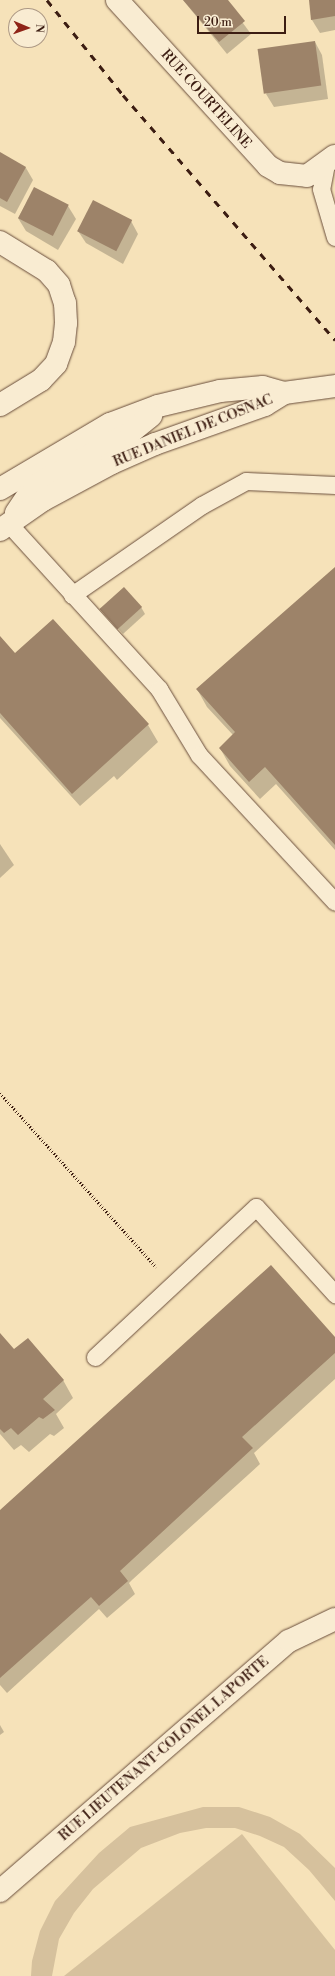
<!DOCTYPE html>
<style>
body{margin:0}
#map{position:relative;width:335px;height:1976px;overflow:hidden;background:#f6e2b9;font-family:"Libre Bodoni",serif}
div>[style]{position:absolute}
.green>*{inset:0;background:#d6c19d}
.shadow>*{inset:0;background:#0003}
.building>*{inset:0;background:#9d8369;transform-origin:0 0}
.path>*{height:2.5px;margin-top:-1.25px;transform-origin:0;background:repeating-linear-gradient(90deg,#3c1d12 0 1px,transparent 0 3px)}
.roads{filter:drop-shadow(0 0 1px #6a4e3c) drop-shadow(0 0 1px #6a4e3c)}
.service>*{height:17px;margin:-8.5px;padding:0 8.5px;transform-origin:8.5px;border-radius:8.5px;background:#f9ecd2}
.minor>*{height:22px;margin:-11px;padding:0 11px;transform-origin:11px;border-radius:11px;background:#f9ecd2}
.tertiary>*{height:22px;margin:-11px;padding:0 11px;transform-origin:11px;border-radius:11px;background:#f9ecd2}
.rail>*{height:3px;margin-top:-1.5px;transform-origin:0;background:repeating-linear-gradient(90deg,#3c1d12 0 7px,transparent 0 14px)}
span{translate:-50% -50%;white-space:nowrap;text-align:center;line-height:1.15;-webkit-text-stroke:3px #f9ecd2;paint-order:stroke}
.street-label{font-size:14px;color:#3c1d12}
.north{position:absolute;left:8px;top:8px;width:40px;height:40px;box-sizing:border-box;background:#f9ecd2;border:1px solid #ad9985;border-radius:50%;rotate:92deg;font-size:11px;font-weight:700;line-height:16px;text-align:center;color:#3c1d12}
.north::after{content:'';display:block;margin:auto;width:14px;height:18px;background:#8f2418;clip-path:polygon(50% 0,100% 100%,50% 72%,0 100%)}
.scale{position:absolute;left:197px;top:16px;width:89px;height:18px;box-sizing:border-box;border:2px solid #3c1d12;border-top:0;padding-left:5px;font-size:12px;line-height:14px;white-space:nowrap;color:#3c1d12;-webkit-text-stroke:3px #f9ecd2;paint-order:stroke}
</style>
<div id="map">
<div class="green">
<i style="clip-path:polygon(203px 1807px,239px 1807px,270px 1817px,300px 1834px,335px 1868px,335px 1901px,309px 1870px,284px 1847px,260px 1836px,235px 1828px,206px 1828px,180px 1833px,141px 1848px,93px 1889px,74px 1913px,59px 1939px,52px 1976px,31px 1976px,32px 1961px,40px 1931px,55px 1901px,99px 1853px,130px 1827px)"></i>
<i style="clip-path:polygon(242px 1834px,335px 1950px,335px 1976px,64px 1976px)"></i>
</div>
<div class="shadow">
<i style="clip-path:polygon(183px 0,226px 0,251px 34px,227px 54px)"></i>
<i style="clip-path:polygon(310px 0,335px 0,335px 30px,320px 33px,312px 20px)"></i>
<i style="clip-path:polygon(315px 42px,322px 55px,328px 99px,274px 107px,266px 94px)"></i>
<i style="clip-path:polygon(0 153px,26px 168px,33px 180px,15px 214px,0 206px)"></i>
<i style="clip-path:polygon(35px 188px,68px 206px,76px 219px,58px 250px,26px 231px,18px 218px)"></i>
<i style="clip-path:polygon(131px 221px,138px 234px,123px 264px,86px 243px,78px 231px)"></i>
<i style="clip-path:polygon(335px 569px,335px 850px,276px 784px,260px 799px,230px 766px,220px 748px,233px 735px,207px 707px,197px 689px)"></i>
<i style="clip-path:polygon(141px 607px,145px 614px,123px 634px,101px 609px)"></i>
<i style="clip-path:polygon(0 638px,15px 654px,148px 725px,158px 742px,117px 780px,114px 776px,80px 806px,0 718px)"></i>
<i style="clip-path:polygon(0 844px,14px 865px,0 878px)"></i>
<i style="clip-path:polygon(0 1335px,14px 1350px,63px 1380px,73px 1398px,56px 1414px,64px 1428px,54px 1436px,50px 1434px,29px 1452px,21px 1445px,14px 1450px,0 1434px)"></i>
<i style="clip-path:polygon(335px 1338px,335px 1379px,254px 1453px,260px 1464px,132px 1580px,129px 1583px,135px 1594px,107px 1618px,99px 1609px,7px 1693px,0 1685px,0 1511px)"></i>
<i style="clip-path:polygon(0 1725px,4px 1732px,0 1735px)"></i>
</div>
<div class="building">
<i style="clip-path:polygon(183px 0,228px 0,245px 21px,219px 42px)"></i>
<i style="clip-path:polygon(309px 0,335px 0,335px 16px,311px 20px)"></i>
<i style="left:315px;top:41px;width:45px;height:58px;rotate:82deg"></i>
<i style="clip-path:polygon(0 152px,26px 167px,7px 202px,0 198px)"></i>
<i style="left:34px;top:187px;width:39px;height:35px;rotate:27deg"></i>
<i style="left:93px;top:200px;width:44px;height:35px;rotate:27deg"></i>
<i style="clip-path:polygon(335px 567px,335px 845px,265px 767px,249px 782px,219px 748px,235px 732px,196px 689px)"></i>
<i style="left:124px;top:587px;width:27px;height:33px;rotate:48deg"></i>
<i style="clip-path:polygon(53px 619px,149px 724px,72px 794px,0 713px,0 636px,15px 653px)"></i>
<i style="clip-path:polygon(271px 1265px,335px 1337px,335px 1353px,242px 1437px,253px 1448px,120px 1571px,128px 1581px,99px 1606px,91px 1597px,0 1678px,0 1510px)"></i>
<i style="clip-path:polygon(0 1333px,14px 1349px,28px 1338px,64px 1380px,43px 1399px,55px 1410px,43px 1419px,39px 1417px,18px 1435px,11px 1428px,4px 1433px,0 1429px)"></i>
</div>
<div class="path">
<i style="left:0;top:1093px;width:234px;rotate:48.1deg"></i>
</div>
<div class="roads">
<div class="service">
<i style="left:326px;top:164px;width:25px;rotate:101deg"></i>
<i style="left:321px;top:189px;width:50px;rotate:73.7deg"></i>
<i style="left:9px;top:524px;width:223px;rotate:47.7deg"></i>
<i style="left:159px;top:689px;width:77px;rotate:58.8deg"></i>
<i style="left:199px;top:755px;width:200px;rotate:47.2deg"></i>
<i style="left:72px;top:595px;width:158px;rotate:-34.7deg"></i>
<i style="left:202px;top:505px;width:50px;rotate:-28.6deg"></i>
<i style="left:246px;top:481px;width:89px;rotate:2.6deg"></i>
<i style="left:95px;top:1357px;width:220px;rotate:-43deg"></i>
<i style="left:256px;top:1207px;width:118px;rotate:47.8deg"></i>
</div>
<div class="minor">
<i style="left:117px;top:0;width:224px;rotate:47.7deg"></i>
<i style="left:268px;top:166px;width:14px;rotate:30deg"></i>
<i style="left:280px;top:173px;width:27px;rotate:6deg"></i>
<i style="left:307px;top:176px;width:34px;rotate:-36deg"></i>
<i style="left:0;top:242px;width:55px;rotate:31.7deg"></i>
<i style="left:47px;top:271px;width:18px;rotate:49deg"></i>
<i style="left:59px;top:285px;width:19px;rotate:72deg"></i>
<i style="left:65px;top:303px;width:20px;rotate:87deg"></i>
<i style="left:66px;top:323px;width:19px;rotate:96deg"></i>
<i style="left:64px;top:342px;width:23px;rotate:110deg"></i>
<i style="left:56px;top:364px;width:22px;rotate:133deg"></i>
<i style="left:41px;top:380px;width:48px;rotate:148.6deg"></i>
<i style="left:0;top:1891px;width:382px;rotate:-40.9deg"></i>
<i style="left:289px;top:1641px;width:51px;rotate:-25.6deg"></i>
</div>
<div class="tertiary">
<i style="left:0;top:489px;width:128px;rotate:-30.6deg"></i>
<i style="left:110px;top:424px;width:51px;rotate:-20.6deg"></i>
<i style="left:158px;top:406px;width:64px;rotate:-13.6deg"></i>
<i style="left:220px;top:391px;width:43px;rotate:-5.3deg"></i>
<i style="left:263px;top:387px;width:22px;rotate:16deg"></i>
<i style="left:16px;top:513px;width:32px;rotate:-56deg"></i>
<i style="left:34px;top:486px;width:111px;rotate:-29.1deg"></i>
<i style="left:131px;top:432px;width:26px;rotate:-39deg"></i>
<i style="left:0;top:530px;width:52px;rotate:-34.9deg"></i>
<i style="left:43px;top:500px;width:78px;rotate:-28.2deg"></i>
<i style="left:112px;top:463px;width:47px;rotate:-23.8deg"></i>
<i style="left:155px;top:444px;width:117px;rotate:-19.5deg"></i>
<i style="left:265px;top:405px;width:22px;rotate:-32deg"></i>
<i style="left:284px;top:393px;width:51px;rotate:-7.8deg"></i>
</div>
</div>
<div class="rail">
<i style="left:47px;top:0;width:122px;rotate:51.3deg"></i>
<i style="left:123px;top:95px;width:324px;rotate:49.1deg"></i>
</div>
<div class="street-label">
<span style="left:206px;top:99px;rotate:48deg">RUE COURTELINE</span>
<span style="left:193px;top:431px;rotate:-22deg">RUE DANIEL DE COSNAC</span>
<span style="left:164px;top:1749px;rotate:-41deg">RUE LIEUTENANT-COLONEL LAPORTE</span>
</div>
<div class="north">N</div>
<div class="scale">20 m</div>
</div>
